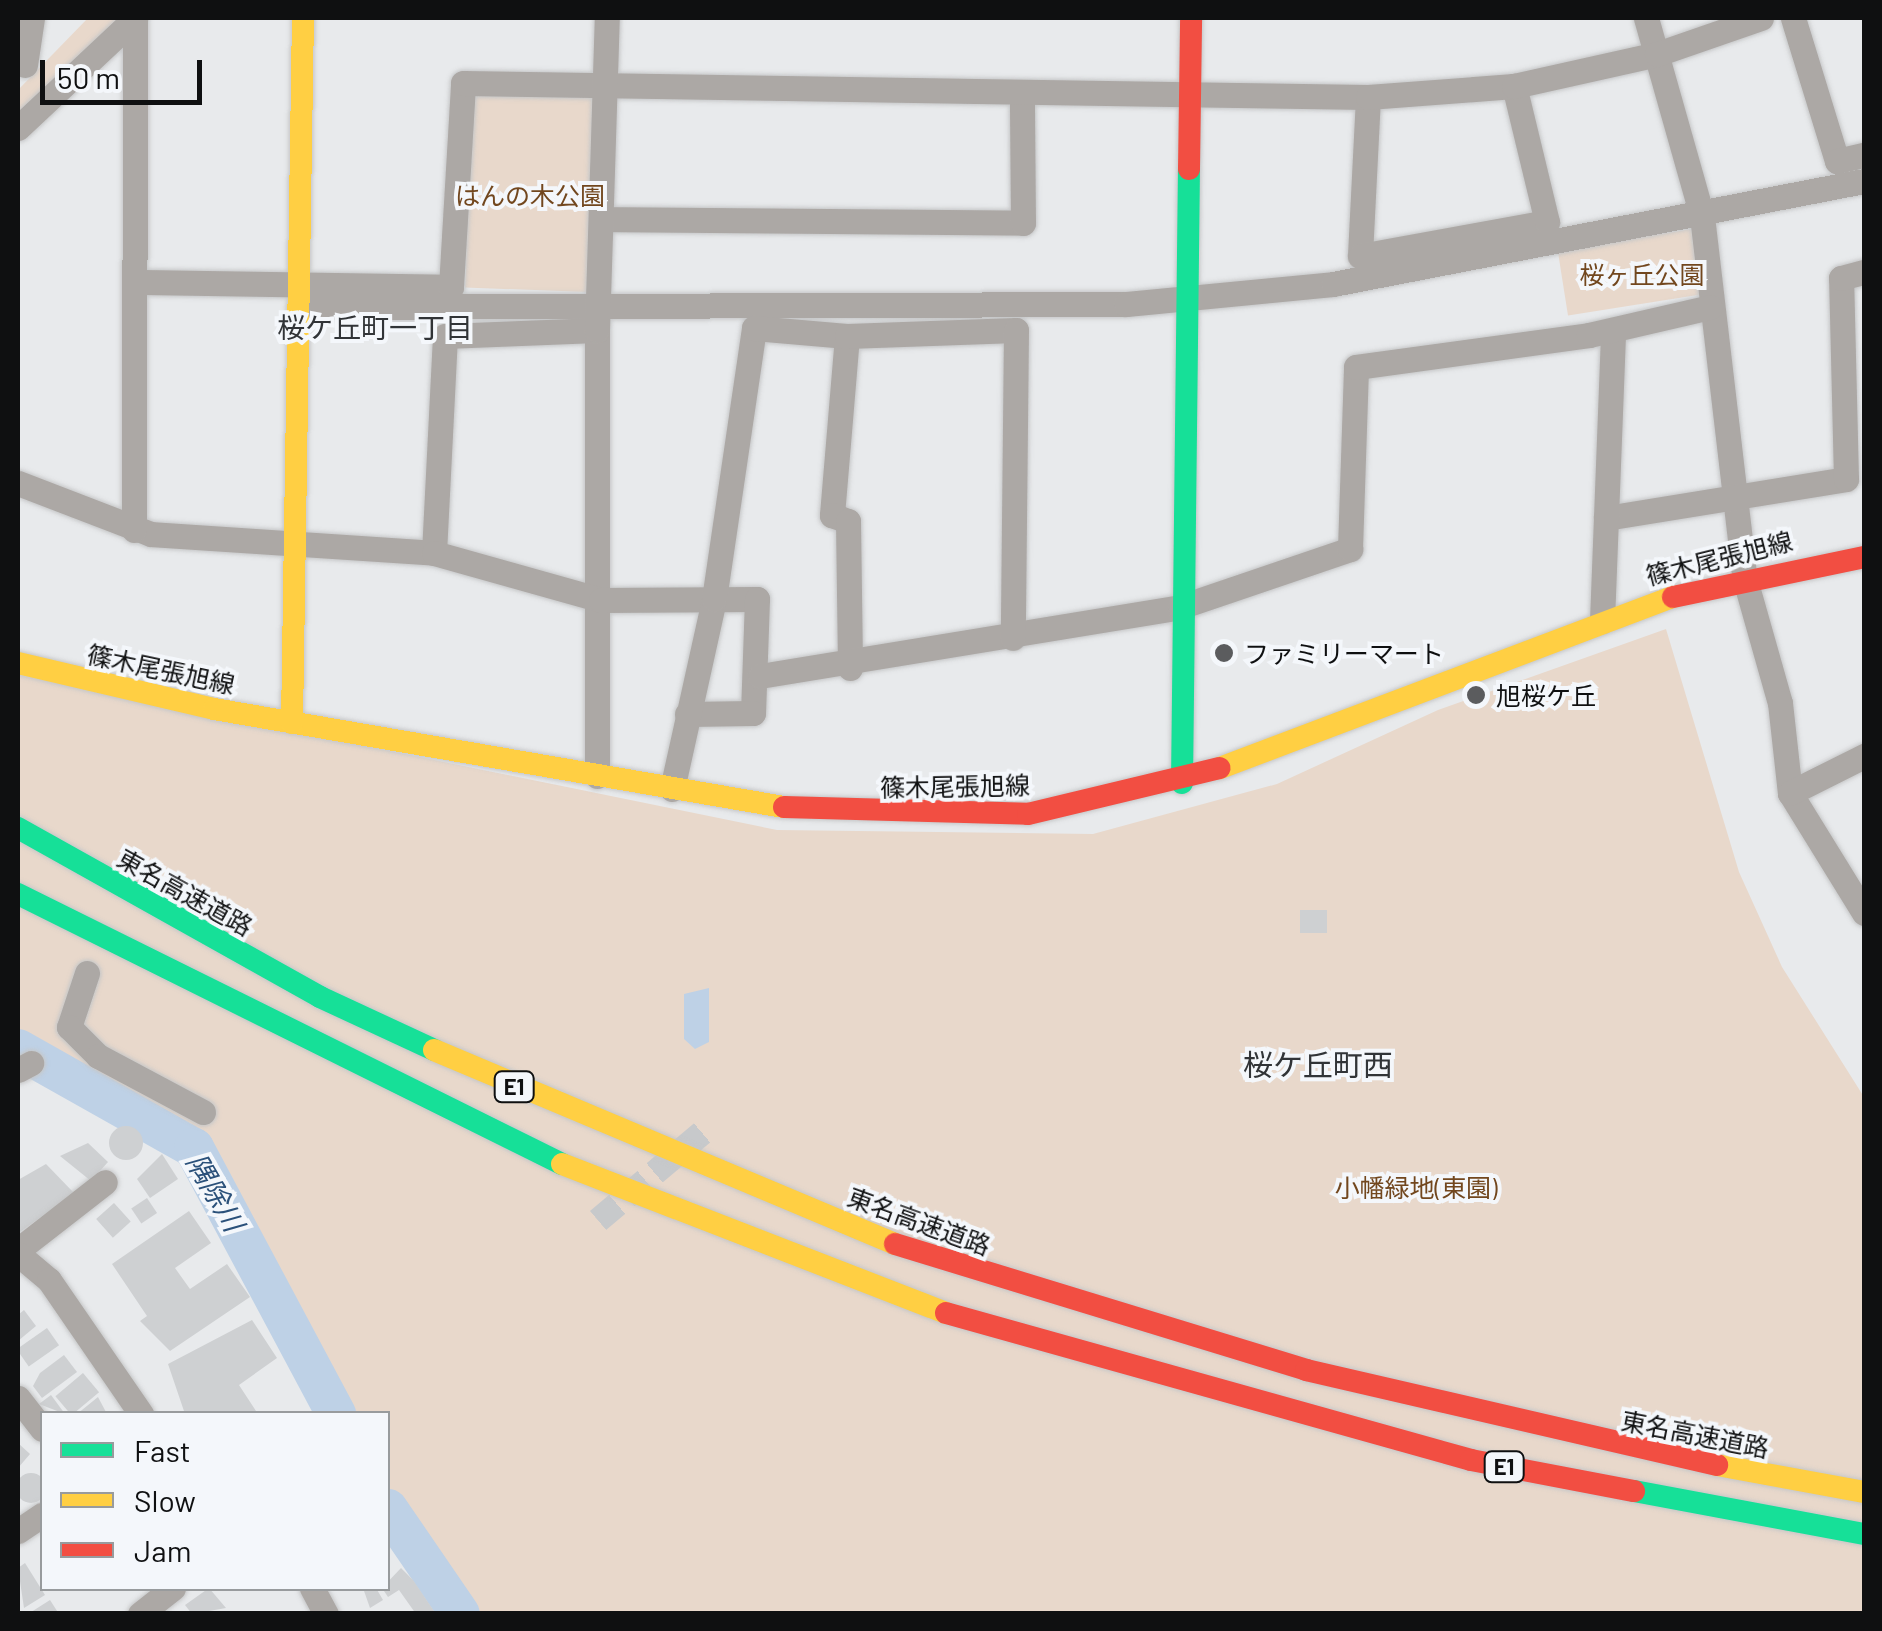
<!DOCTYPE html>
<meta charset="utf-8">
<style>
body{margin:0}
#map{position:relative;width:1882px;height:1631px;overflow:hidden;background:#e8eaec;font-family:Barlow,"Noto Sans JP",sans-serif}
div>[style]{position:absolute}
.green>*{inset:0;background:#e8d8cb;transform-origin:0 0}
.water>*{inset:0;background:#bed1e6}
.river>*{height:40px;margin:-20px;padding:0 20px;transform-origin:20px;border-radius:20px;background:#bed1e6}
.building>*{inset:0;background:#ced0d2;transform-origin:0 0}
.round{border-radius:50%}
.street-tunnel>*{height:25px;margin-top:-12.5px;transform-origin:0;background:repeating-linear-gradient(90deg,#c7c9cb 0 25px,transparent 0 37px)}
.roads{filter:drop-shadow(0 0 2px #c6c7c8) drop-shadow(0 0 2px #c6c7c8)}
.street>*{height:25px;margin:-12.5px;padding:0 12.5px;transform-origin:12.5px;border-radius:12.5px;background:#aca8a5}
.fast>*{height:22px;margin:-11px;padding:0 11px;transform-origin:11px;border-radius:11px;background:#16e098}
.slow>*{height:22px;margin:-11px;padding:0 11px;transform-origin:11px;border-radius:11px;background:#ffcf43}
.jam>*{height:22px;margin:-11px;padding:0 11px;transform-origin:11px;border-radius:11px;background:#f24e42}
.dots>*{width:28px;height:28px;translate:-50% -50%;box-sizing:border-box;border:5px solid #f4f7fb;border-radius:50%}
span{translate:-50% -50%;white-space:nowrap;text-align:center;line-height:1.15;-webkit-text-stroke:8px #f4f7fb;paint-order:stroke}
.shield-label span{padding:2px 8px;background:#f4f7fb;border:2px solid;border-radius:8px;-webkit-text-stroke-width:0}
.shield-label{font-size:22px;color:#0f1011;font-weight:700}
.park-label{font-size:25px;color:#72471e}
.street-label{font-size:25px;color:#0f1011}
.poi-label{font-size:25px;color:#0f1011}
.left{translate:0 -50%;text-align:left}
.neighbourhood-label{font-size:28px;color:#313437}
.water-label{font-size:28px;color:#2b517a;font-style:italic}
.quarter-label{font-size:30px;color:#313437}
.frame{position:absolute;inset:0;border:20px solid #0f1011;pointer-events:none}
.legend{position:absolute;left:40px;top:1411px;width:350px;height:180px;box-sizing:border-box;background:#f4f7fb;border:2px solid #989b9d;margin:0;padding:12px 18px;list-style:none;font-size:30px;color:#0f1011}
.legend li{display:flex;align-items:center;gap:20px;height:50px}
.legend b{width:50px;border:2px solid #989b9d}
.scale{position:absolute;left:40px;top:60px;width:162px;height:45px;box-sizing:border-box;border:5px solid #0f1011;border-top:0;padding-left:12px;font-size:30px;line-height:35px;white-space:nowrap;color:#0f1011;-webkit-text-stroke:8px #f4f7fb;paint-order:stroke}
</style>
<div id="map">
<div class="green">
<i style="clip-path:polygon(88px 18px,123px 18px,18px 119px,18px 90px)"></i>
<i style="left:595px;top:94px;width:198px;height:123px;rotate:92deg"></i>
<i style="left:1692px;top:229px;width:66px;height:136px;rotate:81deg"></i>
<i style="clip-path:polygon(1666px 629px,1739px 872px,1782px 967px,1864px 1097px,1864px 1613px,450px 1613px,388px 1520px,388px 1414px,328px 1413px,176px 1123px,18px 1037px,18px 675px,777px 830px,1093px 834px,1277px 784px,1438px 710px)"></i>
</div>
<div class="water">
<i style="clip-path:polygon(709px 988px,709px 1042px,695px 1049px,684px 1039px,684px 994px)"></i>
</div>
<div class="river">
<i style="left:18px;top:1049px;width:202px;rotate:29.4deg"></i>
<i style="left:194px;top:1148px;width:302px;rotate:61.9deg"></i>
<i style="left:388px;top:1509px;width:127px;rotate:55.6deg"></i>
</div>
<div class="building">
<i style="left:1300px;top:910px;width:27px;height:23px"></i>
<i class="round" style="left:109px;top:1126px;width:34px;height:34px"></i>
<i style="clip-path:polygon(88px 1143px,108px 1162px,91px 1181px,60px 1156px)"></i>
<i style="clip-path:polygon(162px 1154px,178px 1179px,150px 1198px,137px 1179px)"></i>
<i style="clip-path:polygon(46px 1164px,74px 1193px,20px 1232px,18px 1180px)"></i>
<i style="left:147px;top:1198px;width:18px;height:19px;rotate:56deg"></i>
<i style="left:114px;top:1203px;width:25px;height:24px;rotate:48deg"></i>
<i style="clip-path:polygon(189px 1211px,211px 1243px,175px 1268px,190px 1289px,227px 1264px,250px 1297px,170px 1351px,140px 1321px,147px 1316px,112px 1264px)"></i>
<i style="clip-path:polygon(24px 1310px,36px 1326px,18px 1341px,18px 1315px)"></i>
<i style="clip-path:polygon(252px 1320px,277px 1358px,239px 1385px,258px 1414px,185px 1414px,168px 1364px)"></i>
<i style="left:47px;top:1328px;width:21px;height:37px;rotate:55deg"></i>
<i style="clip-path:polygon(64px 1355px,77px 1372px,42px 1398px,33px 1386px,40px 1373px)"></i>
<i style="left:83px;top:1373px;width:25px;height:36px;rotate:50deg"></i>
<i style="clip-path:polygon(51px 1395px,65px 1414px,39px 1404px)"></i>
<i style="clip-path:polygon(98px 1397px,107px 1414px,77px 1414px)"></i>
<i style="clip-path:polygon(18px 1443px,30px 1454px,18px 1468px)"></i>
<i class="round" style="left:16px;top:1473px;width:30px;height:30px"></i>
<i style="clip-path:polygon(25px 1563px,45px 1595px,24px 1608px,18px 1568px)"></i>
<i style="clip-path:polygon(401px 1568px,413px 1580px,436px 1614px,416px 1614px,399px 1590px,388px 1597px,382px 1588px)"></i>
<i style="clip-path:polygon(209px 1588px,226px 1608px,192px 1614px,185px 1605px)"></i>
<i style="clip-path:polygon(363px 1588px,376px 1588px,383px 1600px,370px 1608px)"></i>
<i style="clip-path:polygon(50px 1600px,59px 1614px,28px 1614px)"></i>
</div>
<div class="street-tunnel">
<i style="left:598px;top:1220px;width:140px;rotate:-40.1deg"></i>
</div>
<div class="roads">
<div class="street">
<i style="left:1646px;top:18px;width:206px;rotate:74.2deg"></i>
<i style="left:1702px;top:216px;width:362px;rotate:83.3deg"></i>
<i style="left:1744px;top:576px;width:132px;rotate:74.2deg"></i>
<i style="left:1780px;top:703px;width:91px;rotate:83.7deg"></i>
<i style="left:1790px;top:793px;width:141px;rotate:58.3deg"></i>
<i style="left:1793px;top:18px;width:150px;rotate:72.9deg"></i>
<i style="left:1837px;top:161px;width:28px;rotate:-13deg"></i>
<i style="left:25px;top:65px;width:48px;rotate:-81.5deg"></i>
<i style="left:1368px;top:97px;width:159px;rotate:92.9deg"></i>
<i style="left:1360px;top:256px;width:190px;rotate:-10.3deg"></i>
<i style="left:1547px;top:222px;width:140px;rotate:-103.6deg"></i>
<i style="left:18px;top:128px;width:161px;rotate:-43.2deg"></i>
<i style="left:604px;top:219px;width:419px;rotate:0.5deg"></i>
<i style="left:1023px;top:223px;width:127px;rotate:-90.5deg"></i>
<i style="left:139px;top:282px;width:312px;rotate:0.9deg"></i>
<i style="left:451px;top:287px;width:204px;rotate:-86.6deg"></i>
<i style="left:463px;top:83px;width:905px;rotate:0.89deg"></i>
<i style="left:1368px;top:97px;width:146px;rotate:-4.3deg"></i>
<i style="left:1514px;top:86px;width:147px;rotate:-12.6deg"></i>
<i style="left:1657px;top:54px;width:110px;rotate:-19.1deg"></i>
<i style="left:301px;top:307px;width:825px;rotate:-0.21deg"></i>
<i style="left:1126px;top:304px;width:208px;rotate:-5.5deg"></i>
<i style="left:1333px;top:284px;width:541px;rotate:-10.98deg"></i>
<i style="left:597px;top:330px;width:446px;rotate:90deg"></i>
<i style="left:847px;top:336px;width:180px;rotate:94.8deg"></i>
<i style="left:832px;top:515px;width:17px;rotate:21deg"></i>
<i style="left:848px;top:521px;width:147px;rotate:89.2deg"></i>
<i style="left:18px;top:483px;width:142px;rotate:21deg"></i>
<i style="left:151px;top:534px;width:284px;rotate:3.8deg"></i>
<i style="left:434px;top:553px;width:217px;rotate:-87.1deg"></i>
<i style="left:445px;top:336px;width:152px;rotate:-2.3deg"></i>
<i style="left:597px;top:330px;width:312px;rotate:-88.2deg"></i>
<i style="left:1606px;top:518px;width:243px;rotate:-9.2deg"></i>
<i style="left:1846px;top:479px;width:201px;rotate:-91.4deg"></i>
<i style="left:1841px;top:278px;width:24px;rotate:-15deg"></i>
<i style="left:134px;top:530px;width:512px;rotate:-89.89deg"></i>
<i style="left:434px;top:553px;width:173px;rotate:15.7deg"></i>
<i style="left:601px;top:600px;width:156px;rotate:-0.4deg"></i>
<i style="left:757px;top:599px;width:114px;rotate:92deg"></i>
<i style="left:753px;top:713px;width:66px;rotate:179.1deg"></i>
<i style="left:1602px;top:621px;width:291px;rotate:-87.8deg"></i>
<i style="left:760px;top:676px;width:426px;rotate:-9.3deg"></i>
<i style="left:1180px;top:607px;width:180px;rotate:-18.8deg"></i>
<i style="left:1350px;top:549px;width:182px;rotate:-88.1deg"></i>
<i style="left:1356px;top:367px;width:235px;rotate:-7.8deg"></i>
<i style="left:1589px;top:335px;width:124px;rotate:-13deg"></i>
<i style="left:672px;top:789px;width:195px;rotate:-77.5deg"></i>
<i style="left:714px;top:599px;width:274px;rotate:-81.6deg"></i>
<i style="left:754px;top:328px;width:93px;rotate:4.9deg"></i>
<i style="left:847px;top:336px;width:169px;rotate:-2deg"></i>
<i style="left:1016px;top:330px;width:308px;rotate:90.6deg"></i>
<i style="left:1790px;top:793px;width:83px;rotate:-26.6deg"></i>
<i style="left:87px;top:973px;width:57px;rotate:108.4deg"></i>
<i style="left:69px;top:1027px;width:41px;rotate:45deg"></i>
<i style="left:98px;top:1056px;width:119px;rotate:28.1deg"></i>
<i style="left:18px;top:1070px;width:15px;rotate:-28deg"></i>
<i style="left:18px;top:1250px;width:110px;rotate:-38deg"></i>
<i style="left:18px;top:1254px;width:40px;rotate:40deg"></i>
<i style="left:49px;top:1280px;width:163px;rotate:55.5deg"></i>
<i style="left:18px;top:1398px;width:39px;rotate:52deg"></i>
<i style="left:18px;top:1531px;width:29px;rotate:-34deg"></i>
<i style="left:312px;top:1588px;width:30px;rotate:62deg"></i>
<i style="left:140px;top:1614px;width:42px;rotate:-38.2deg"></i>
</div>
<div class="fast">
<i style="left:1182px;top:783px;width:614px;rotate:-89.35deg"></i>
<i style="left:18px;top:828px;width:346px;rotate:29.2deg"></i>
<i style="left:320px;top:997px;width:126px;rotate:24.9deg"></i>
<i style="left:18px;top:894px;width:607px;rotate:26.4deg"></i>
<i style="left:1634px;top:1491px;width:234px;rotate:10.6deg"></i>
</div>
<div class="slow">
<i style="left:18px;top:663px;width:201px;rotate:13.2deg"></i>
<i style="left:214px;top:709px;width:578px;rotate:9.76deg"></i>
<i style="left:292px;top:723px;width:705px;rotate:-89.11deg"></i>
<i style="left:1220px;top:768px;width:484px;rotate:-20.7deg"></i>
<i style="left:434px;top:1050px;width:500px;rotate:22.82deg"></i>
<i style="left:562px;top:1164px;width:412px;rotate:21.2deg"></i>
<i style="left:1717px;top:1465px;width:149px;rotate:10.4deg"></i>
</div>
<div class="jam">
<i style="left:1189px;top:169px;width:151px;rotate:-89.2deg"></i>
<i style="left:1673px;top:597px;width:195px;rotate:-11.8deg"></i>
<i style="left:784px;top:807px;width:244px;rotate:1.6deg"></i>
<i style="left:1028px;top:814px;width:197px;rotate:-13.5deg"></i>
<i style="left:895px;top:1244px;width:430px;rotate:17deg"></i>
<i style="left:1306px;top:1370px;width:422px;rotate:13deg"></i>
<i style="left:946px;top:1313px;width:545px;rotate:15.64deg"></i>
<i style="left:1471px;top:1460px;width:166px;rotate:10.8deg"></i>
</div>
</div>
<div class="dots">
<i style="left:1224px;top:653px;background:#5b5c5e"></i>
<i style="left:1476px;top:695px;background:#5b5c5e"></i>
</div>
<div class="shield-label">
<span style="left:514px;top:1087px">E1</span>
<span style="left:1504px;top:1467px">E1</span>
</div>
<div class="park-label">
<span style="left:530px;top:195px">はんの木公園</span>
<span style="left:1642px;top:274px">桜ヶ丘公園</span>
<span style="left:1416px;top:1187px">小幡緑地(東園)</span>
</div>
<div class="street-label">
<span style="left:1719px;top:558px;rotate:-14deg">篠木尾張旭線</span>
<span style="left:161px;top:669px;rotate:12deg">篠木尾張旭線</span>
<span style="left:955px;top:786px;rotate:-1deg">篠木尾張旭線</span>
<span style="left:185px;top:892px;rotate:29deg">東名高速道路</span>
<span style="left:919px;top:1221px;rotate:20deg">東名高速道路</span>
<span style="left:1695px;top:1434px;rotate:11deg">東名高速道路</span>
</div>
<div class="poi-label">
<span class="left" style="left:1244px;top:653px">ファミリーマート</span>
<span class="left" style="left:1496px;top:695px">旭桜ケ丘</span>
</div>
<div class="neighbourhood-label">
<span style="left:375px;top:327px">桜ケ丘町一丁目</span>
</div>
<div class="water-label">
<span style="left:216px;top:1192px;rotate:60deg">隅除川</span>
</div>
<div class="quarter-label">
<span style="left:1318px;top:1064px">桜ケ丘町西</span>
</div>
<div class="frame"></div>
<ul class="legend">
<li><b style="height:12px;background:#16e098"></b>Fast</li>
<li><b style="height:12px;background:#ffcf43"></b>Slow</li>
<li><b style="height:12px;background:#f24e42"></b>Jam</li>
</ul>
<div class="scale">50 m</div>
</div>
